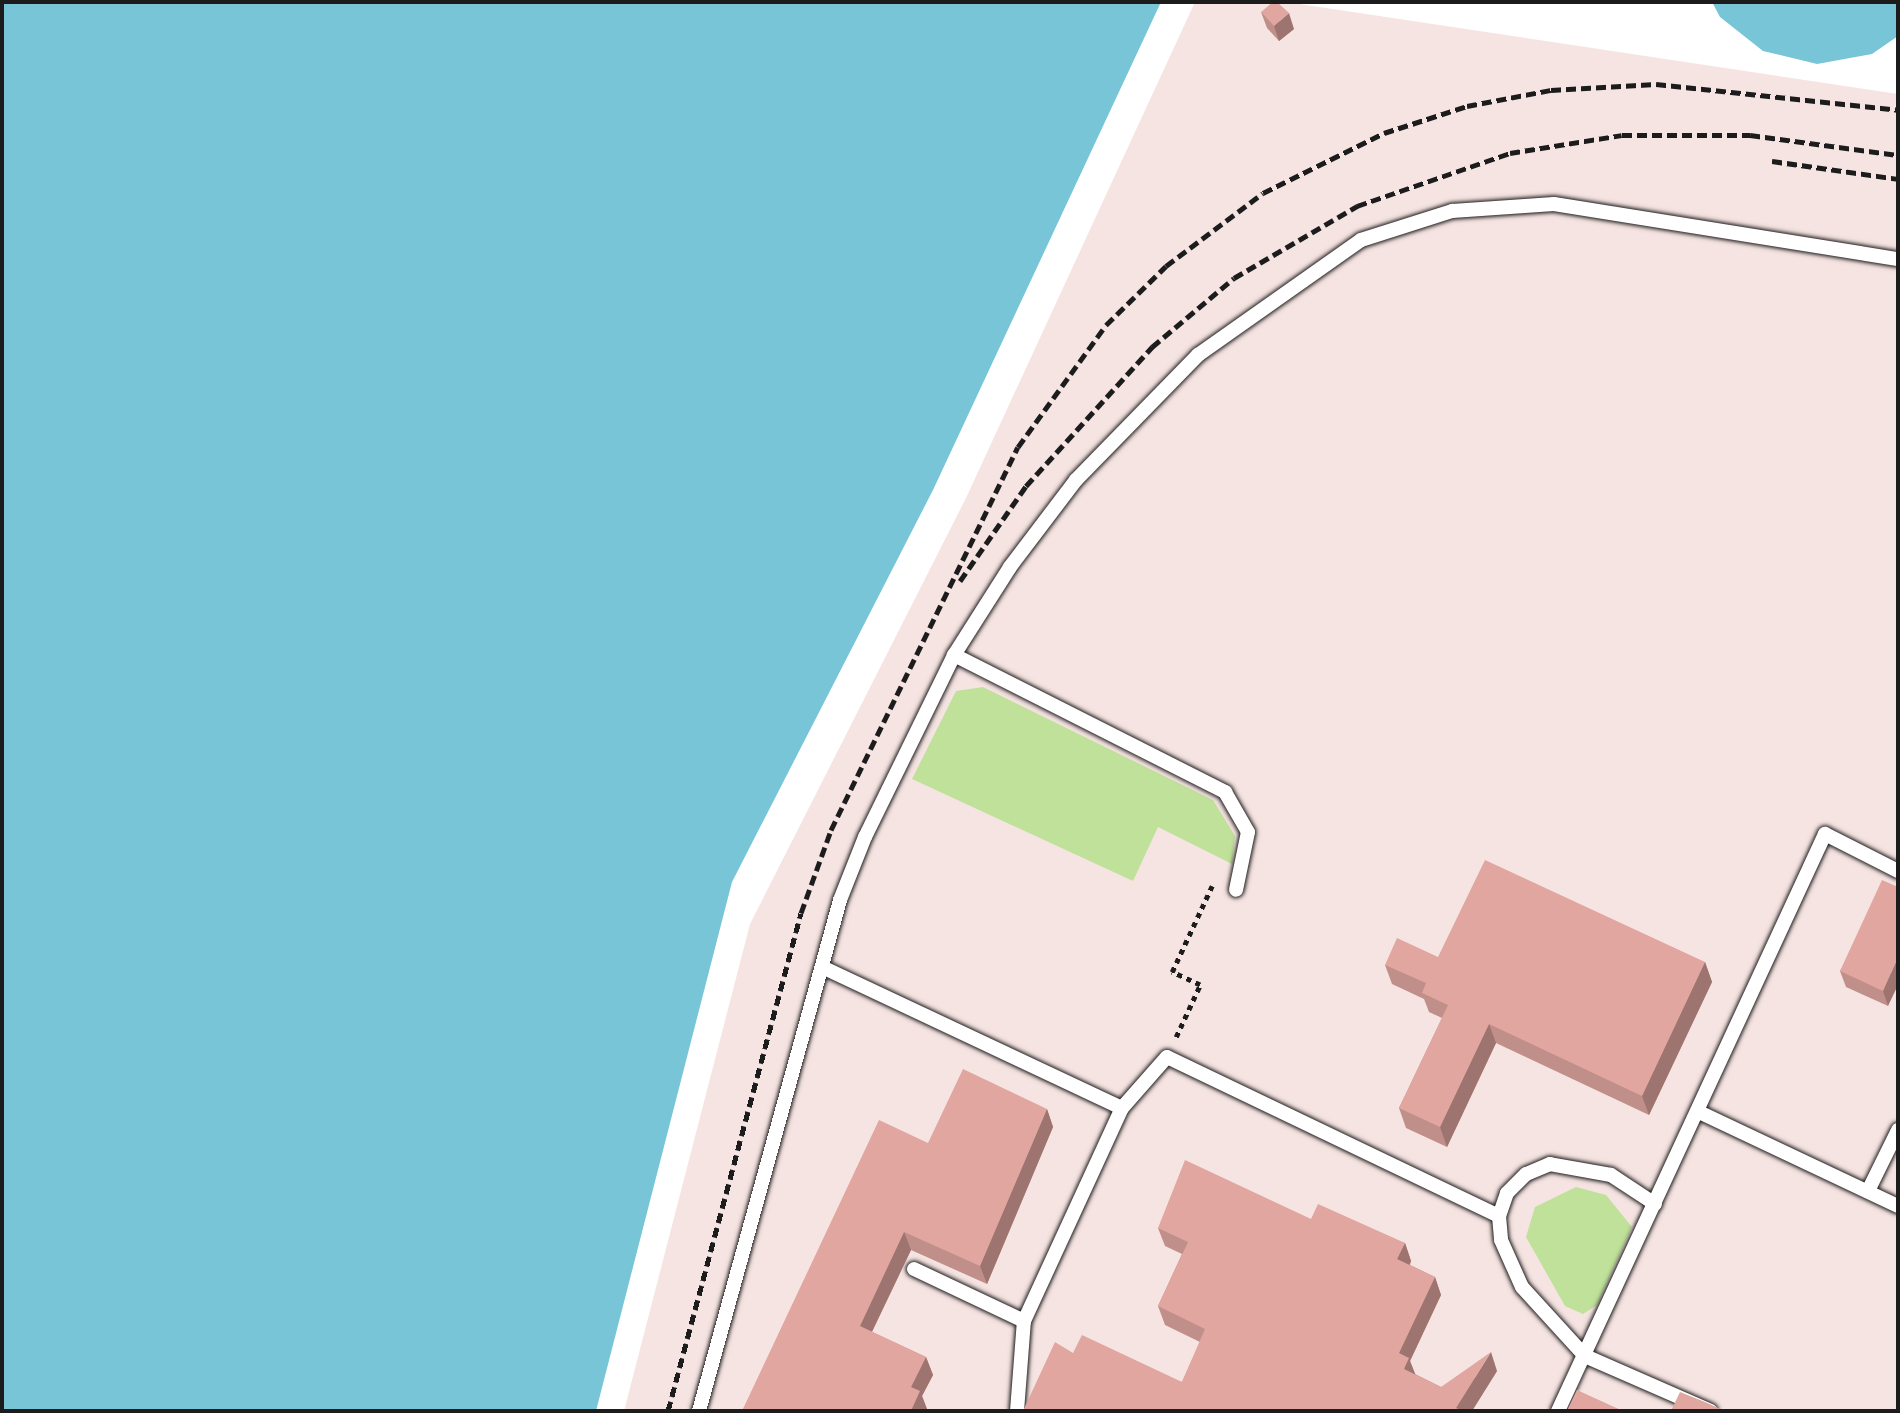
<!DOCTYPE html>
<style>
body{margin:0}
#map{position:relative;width:1900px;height:1413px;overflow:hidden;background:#fff;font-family:"Comic Neue",sans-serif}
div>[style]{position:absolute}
.built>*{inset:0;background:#f6e4e2}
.green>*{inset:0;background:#bfe19a}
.water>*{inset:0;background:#78c5d7}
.path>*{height:4.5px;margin-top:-2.25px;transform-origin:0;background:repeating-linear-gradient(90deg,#1c1c1c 0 5px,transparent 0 10px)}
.roads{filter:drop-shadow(0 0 2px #1c1c1c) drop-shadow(0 0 2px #1c1c1c)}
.service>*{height:14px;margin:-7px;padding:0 7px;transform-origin:7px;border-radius:7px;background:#fff}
.rail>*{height:5px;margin-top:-2.5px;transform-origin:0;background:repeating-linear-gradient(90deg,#1c1c1c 0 10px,transparent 0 15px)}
.wall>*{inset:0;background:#c18f89}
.shaded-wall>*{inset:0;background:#9d746f}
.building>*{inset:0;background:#e0a69f}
span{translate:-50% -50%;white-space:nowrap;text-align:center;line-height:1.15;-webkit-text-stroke:7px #fff;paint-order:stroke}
.frame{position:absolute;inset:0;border:4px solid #1c1c1c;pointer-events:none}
</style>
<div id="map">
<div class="built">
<i style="clip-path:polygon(1195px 2px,1286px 2px,1898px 94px,1898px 1411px,624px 1411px,750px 924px,966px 498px)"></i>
</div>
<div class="green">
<i style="clip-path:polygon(983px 687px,1213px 800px,1235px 836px,1232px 864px,1158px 827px,1133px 881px,912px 779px,956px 691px)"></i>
<i style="clip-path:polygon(1576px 1187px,1606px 1195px,1632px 1227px,1597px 1305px,1583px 1314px,1565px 1306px,1526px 1237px,1535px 1207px)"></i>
</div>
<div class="water">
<i style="clip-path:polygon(2px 2px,1161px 2px,933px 490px,732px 882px,596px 1411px,2px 1411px)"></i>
<i style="clip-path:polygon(1712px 2px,1898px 2px,1898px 36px,1872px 54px,1817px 64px,1763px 51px,1720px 17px)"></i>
</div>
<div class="path">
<i style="left:1176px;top:1037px;width:57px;rotate:-65.2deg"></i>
<i style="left:1200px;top:985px;width:31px;rotate:-155deg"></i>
<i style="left:1172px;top:972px;width:95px;rotate:-65.1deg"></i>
</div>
<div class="roads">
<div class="service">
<i style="left:954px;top:655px;width:304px;rotate:26.8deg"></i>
<i style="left:1225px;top:792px;width:46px;rotate:60.1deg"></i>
<i style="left:1248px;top:832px;width:59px;rotate:101.7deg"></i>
<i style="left:822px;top:967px;width:331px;rotate:25.2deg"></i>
<i style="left:1699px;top:1112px;width:220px;rotate:25.3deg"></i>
<i style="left:1868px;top:1191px;width:68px;rotate:-63.8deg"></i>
<i style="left:1655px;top:1204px;width:53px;rotate:-146.6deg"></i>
<i style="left:1611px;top:1175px;width:62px;rotate:-169.8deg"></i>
<i style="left:1550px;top:1164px;width:26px;rotate:157deg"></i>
<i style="left:1526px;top:1174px;width:27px;rotate:135deg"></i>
<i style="left:1507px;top:1193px;width:24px;rotate:109deg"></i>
<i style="left:1499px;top:1216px;width:24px;rotate:85deg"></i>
<i style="left:1501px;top:1240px;width:51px;rotate:65.9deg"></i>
<i style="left:1522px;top:1287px;width:93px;rotate:47.6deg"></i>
<i style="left:1585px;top:1356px;width:137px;rotate:23.6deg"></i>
<i style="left:914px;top:1269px;width:122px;rotate:25.3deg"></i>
<i style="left:699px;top:1411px;width:530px;rotate:-74.57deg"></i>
<i style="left:840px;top:900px;width:68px;rotate:-68.4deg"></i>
<i style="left:865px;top:837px;width:203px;rotate:-63.9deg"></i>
<i style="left:954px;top:655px;width:104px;rotate:-57.5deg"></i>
<i style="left:1010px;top:567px;width:109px;rotate:-52.8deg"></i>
<i style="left:1076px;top:480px;width:175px;rotate:-45.7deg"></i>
<i style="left:1198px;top:355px;width:199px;rotate:-35.2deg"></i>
<i style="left:1361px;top:240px;width:96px;rotate:-17.7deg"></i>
<i style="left:1452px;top:211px;width:102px;rotate:-3.9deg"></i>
<i style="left:1554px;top:204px;width:348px;rotate:9.1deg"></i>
<i style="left:1017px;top:1411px;width:90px;rotate:-85.6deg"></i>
<i style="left:1024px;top:1321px;width:234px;rotate:-65.3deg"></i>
<i style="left:1122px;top:1108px;width:68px;rotate:-48.6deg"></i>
<i style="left:1167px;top:1057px;width:368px;rotate:25.6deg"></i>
<i style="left:1558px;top:1411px;width:636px;rotate:-65.17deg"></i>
<i style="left:1825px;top:834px;width:82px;rotate:26.9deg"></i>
</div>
</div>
<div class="rail">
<i style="left:1772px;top:161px;width:127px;rotate:8.1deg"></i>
<i style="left:960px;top:581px;width:116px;rotate:-55.2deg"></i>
<i style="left:1026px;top:486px;width:188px;rotate:-47.8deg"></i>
<i style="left:1152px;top:347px;width:107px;rotate:-40.1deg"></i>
<i style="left:1234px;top:278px;width:143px;rotate:-30.3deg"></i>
<i style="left:1357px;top:206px;width:162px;rotate:-19.1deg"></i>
<i style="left:1510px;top:153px;width:113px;rotate:-9.1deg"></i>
<i style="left:1622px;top:135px;width:128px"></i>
<i style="left:1750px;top:135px;width:149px;rotate:7.7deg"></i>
<i style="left:668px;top:1411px;width:515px;rotate:-75.05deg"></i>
<i style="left:801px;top:913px;width:88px;rotate:-70.1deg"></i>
<i style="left:831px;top:830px;width:426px;rotate:-64deg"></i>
<i style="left:1018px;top:447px;width:150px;rotate:-54.2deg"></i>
<i style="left:1106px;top:325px;width:84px;rotate:-44.5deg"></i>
<i style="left:1166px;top:266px;width:121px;rotate:-37deg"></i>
<i style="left:1263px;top:193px;width:135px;rotate:-26.4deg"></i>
<i style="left:1384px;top:133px;width:87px;rotate:-18deg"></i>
<i style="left:1467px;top:106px;width:86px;rotate:-10.8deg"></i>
<i style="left:1551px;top:90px;width:105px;rotate:-3.3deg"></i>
<i style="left:1656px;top:84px;width:243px;rotate:6.1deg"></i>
</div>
<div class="wall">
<i style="clip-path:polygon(1261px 12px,1294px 29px,1279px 41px,1267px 28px)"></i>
<i style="clip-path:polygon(1898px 887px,1888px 1006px,1846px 987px,1840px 971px)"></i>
<i style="clip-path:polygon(1438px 957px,1705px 962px,1712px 982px,1649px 1115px,1496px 1043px,1447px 1147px,1406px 1128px,1399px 1108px,1442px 1018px,1429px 1012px,1424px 999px,1392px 984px,1385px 965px)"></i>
<i style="clip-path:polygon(1047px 1109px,1053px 1127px,987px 1284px,911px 1250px,872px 1332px,926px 1357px,933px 1375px,922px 1396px,927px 1409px,926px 1411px,742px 1411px,928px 1143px)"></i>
<i style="clip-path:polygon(1311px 1219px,1405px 1243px,1411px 1261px,1410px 1265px,1435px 1277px,1441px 1295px,1410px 1361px,1415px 1374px,1441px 1387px,1497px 1371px,1472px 1411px,1023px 1411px,1073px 1353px,1182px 1382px,1200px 1342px,1165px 1325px,1158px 1306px,1182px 1254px,1165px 1246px,1158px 1228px)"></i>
</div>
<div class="shaded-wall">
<i style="clip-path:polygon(1289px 13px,1294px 29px,1279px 41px,1274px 26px)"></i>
<i style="clip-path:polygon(1898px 957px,1898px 985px,1888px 1006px,1883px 991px)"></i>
<i style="clip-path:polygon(1705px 962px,1712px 982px,1649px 1115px,1642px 1096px)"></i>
<i style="clip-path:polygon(1489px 1024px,1496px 1043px,1447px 1147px,1440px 1127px)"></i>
<i style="clip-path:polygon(1047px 1109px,1053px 1127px,987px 1284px,980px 1266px)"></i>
<i style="clip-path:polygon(904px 1232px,911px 1250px,866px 1344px,860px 1326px)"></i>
<i style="clip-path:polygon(1405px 1243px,1411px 1261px,1404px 1277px,1397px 1259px)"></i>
<i style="clip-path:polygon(1435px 1277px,1441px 1295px,1410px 1361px,1416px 1376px,1411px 1387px,1399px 1353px)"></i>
<i style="clip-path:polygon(1491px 1352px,1497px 1371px,1472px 1411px,1457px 1411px,1456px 1408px)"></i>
<i style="clip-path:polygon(926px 1357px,933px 1375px,922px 1396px,927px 1409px,926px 1411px,911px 1411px,911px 1387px)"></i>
</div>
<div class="building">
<i style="clip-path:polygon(1273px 2px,1277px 2px,1289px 13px,1274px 26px,1261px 12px)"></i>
<i style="clip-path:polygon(1485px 860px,1705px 962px,1642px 1096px,1489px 1024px,1440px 1127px,1399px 1108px,1448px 1005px,1422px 993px,1426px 983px,1385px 965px,1397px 938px,1438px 957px)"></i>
<i style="clip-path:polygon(1882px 880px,1898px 887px,1898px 957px,1883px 991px,1840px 971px)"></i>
<i style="clip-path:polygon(963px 1069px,1047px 1109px,980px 1266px,904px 1232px,860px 1326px,926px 1357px,911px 1387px,920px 1391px,911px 1411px,742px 1411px,879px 1120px,928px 1143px)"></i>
<i style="clip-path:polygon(1185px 1160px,1311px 1219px,1318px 1204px,1405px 1243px,1397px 1259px,1435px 1277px,1399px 1353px,1409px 1358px,1404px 1369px,1441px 1387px,1491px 1352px,1456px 1408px,1463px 1411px,1023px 1411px,1055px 1342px,1073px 1353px,1082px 1335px,1182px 1382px,1205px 1329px,1158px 1306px,1188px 1242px,1158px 1228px)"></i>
<i style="clip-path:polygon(1577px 1390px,1623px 1411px,1567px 1411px)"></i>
<i style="clip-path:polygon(1680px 1392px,1705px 1402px,1725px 1411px,1671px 1411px)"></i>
</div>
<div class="frame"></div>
</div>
